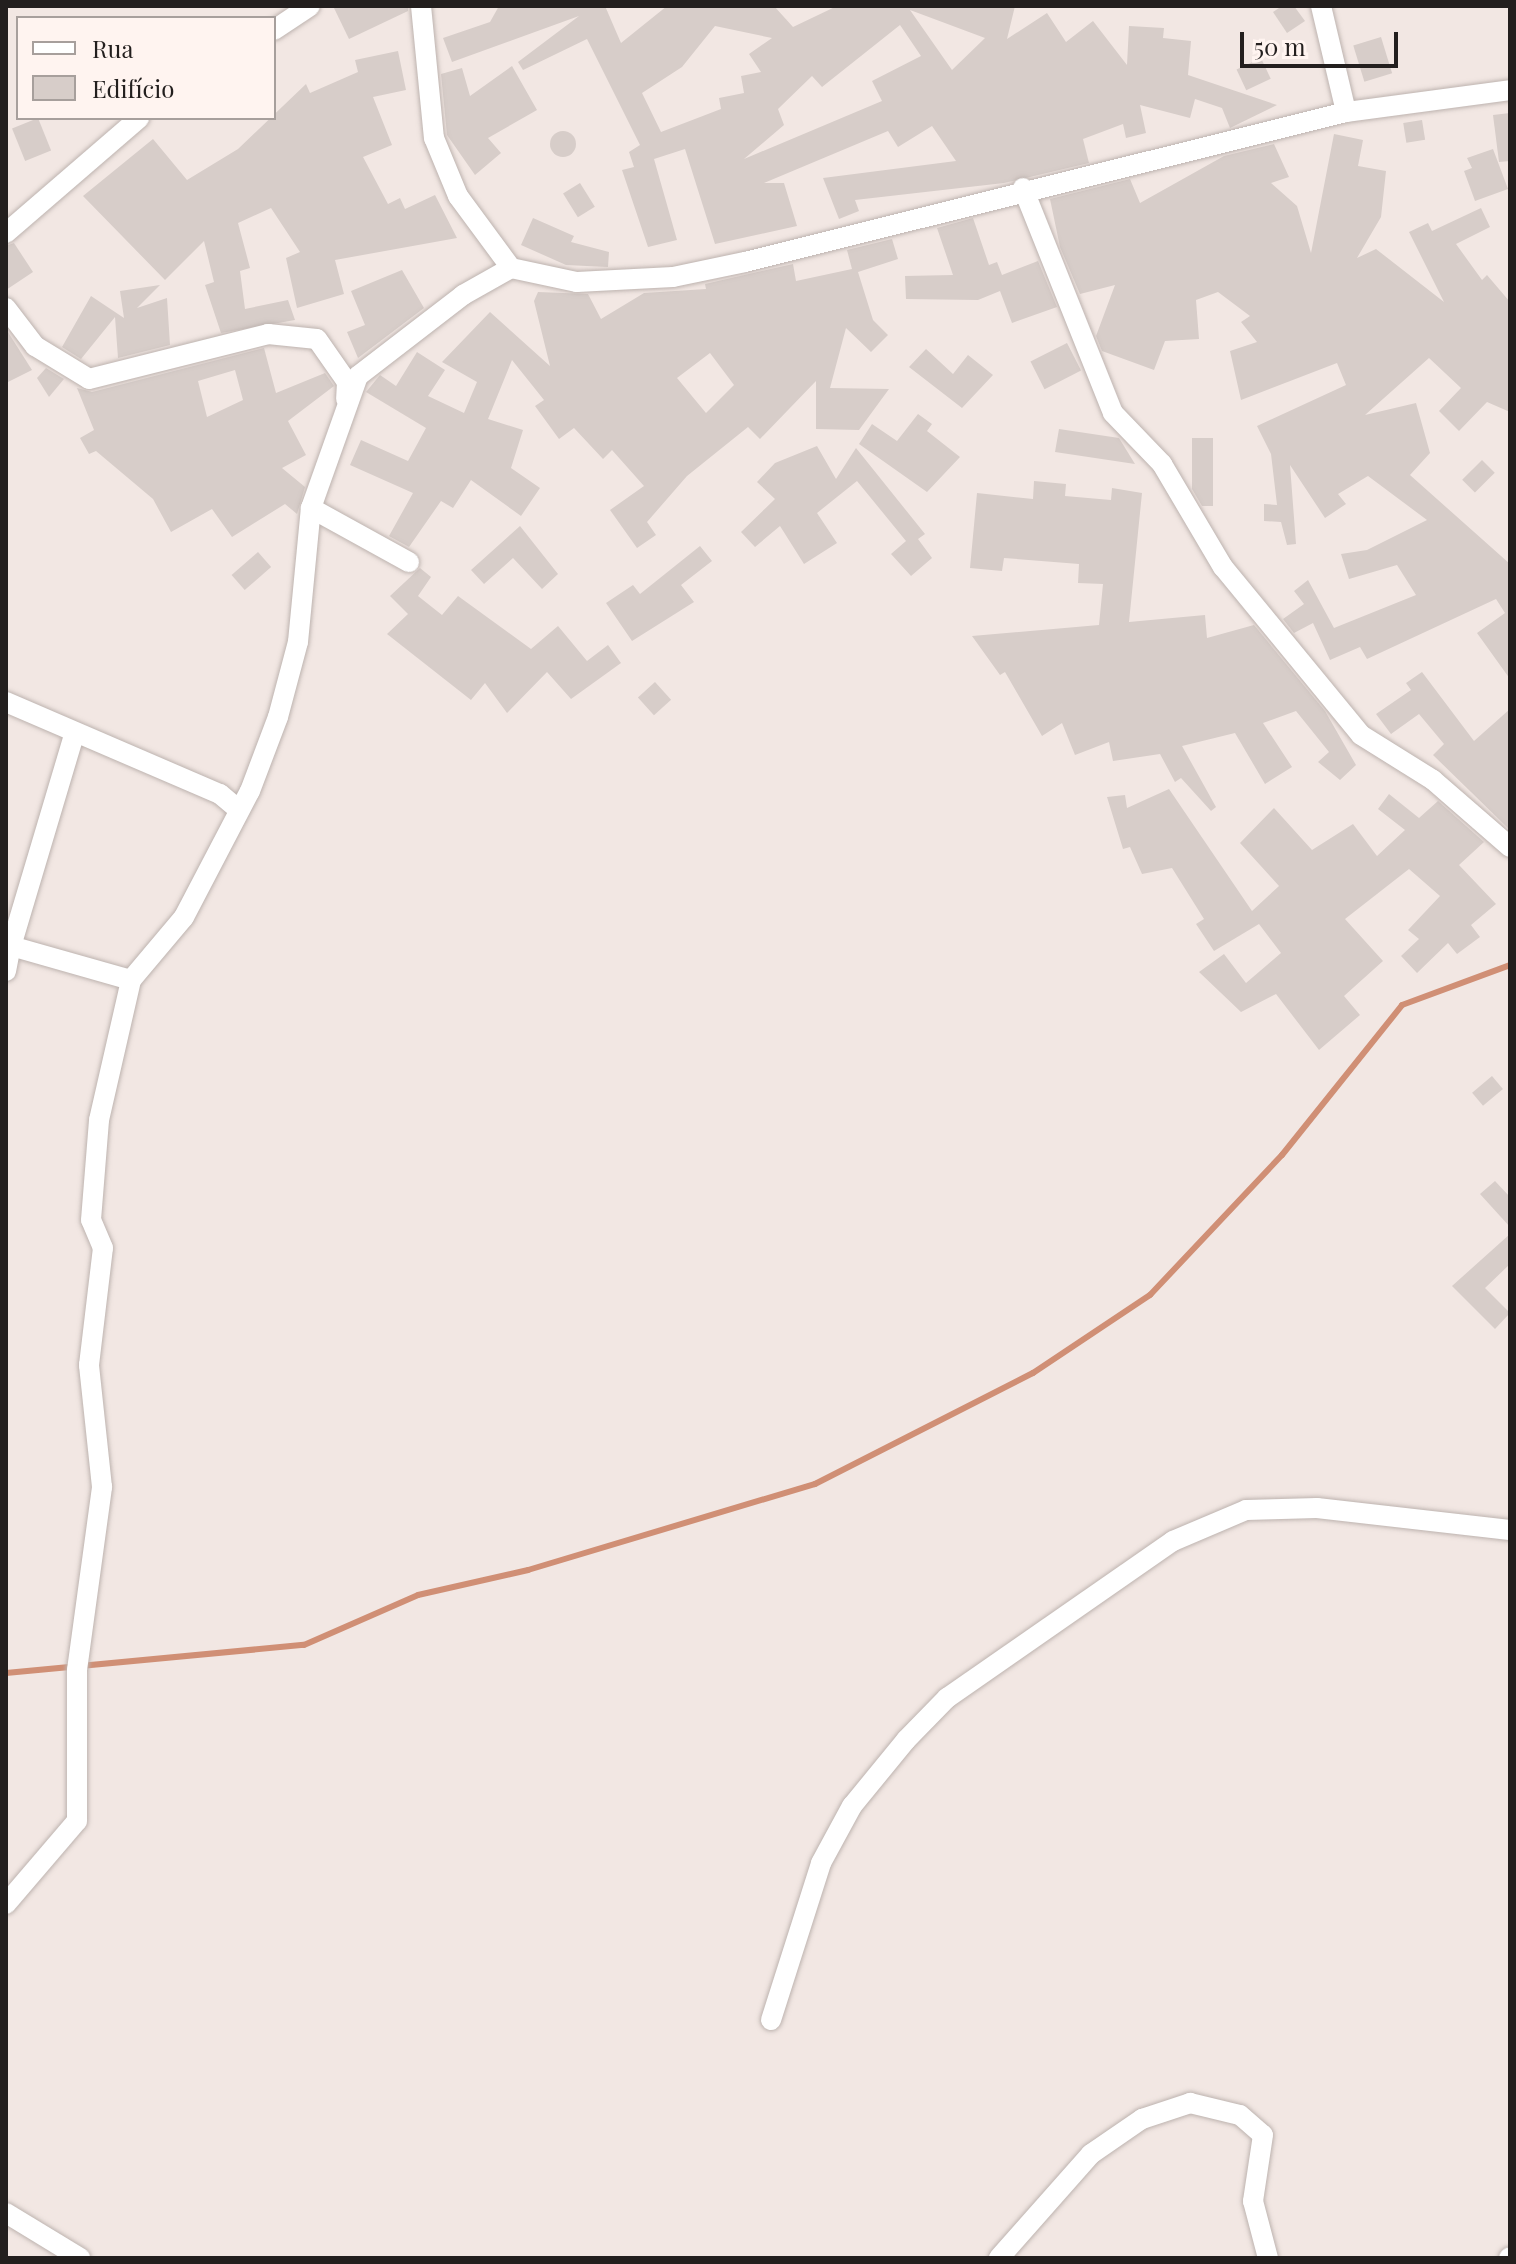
<!DOCTYPE html>
<meta charset="utf-8">
<style>
body{margin:0}
#map{position:relative;width:1516px;height:2264px;overflow:hidden;background:#f2e7e3;font-family:"Playfair Display",serif}
div>[style]{position:absolute}
.stream>*{height:6px;margin:-3px;padding:0 3px;transform-origin:3px;border-radius:3px;background:#d08f75}
.building>*{inset:0;background:#d7cdc9;transform-origin:0 0}
.round{border-radius:50%}
.roads{filter:drop-shadow(0 0 2px #bdb3af) drop-shadow(0 0 2px #bdb3af)}
.minor>*{height:20px;margin:-10px;padding:0 10px;transform-origin:10px;border-radius:10px;background:#fff}
span{translate:-50% -50%;white-space:nowrap;text-align:center;line-height:1.15;-webkit-text-stroke:8px #fff4f0;paint-order:stroke}
.frame{position:absolute;inset:0;border:8px solid #231f1e;pointer-events:none}
.legend{position:absolute;left:16px;top:16px;width:260px;height:104px;box-sizing:border-box;background:#fff4f0;border:2px solid #a79f9c;margin:0;padding:10px 14px;list-style:none;font-size:24px;color:#231f1e}
.legend li{display:flex;align-items:center;gap:16px;height:40px}
.legend b{width:40px;border:2px solid #a79f9c}
.scale{position:absolute;left:1240px;top:32px;width:158px;height:36px;box-sizing:border-box;border:4px solid #231f1e;border-top:0;padding-left:10px;font-size:24px;line-height:28px;white-space:nowrap;color:#231f1e;-webkit-text-stroke:6px #fff4f0;paint-order:stroke}
</style>
<div id="map">
<div class="stream">
<i style="left:6px;top:1673px;width:299px;rotate:-5.4deg"></i>
<i style="left:304px;top:1645px;width:124px;rotate:-23.7deg"></i>
<i style="left:418px;top:1595px;width:113px;rotate:-12.8deg"></i>
<i style="left:528px;top:1570px;width:300px;rotate:-16.7deg"></i>
<i style="left:815px;top:1484px;width:245px;rotate:-27deg"></i>
<i style="left:1033px;top:1373px;width:141px;rotate:-33.7deg"></i>
<i style="left:1150px;top:1295px;width:192px;rotate:-46.7deg"></i>
<i style="left:1282px;top:1155px;width:192px;rotate:-51.3deg"></i>
<i style="left:1402px;top:1005px;width:115px;rotate:-20.3deg"></i>
</div>
<div class="building">
<i style="clip-path:polygon(333px 6px,408px 6px,408px 11px,349px 39px)"></i>
<i style="clip-path:polygon(evenodd,499px 6px,605px 6px,621px 43px,667px 6px,774px 6px,793px 27px,837px 6px,1015px 6px,1007px 39px,1047px 13px,1066px 42px,1093px 21px,1127px 65px,1129px 26px,1164px 28px,1163px 38px,1191px 41px,1188px 75px,1277px 105px,1230px 128px,1222px 108px,1195px 99px,1190px 118px,1140px 105px,1146px 133px,1126px 138px,1123px 124px,1083px 139px,1089px 163px,1004px 183px,855px 200px,859px 211px,839px 219px,823px 178px,956px 161px,932px 126px,898px 147px,888px 131px,764px 183px,784px 183px,797px 226px,715px 244px,685px 149px,654px 159px,677px 240px,648px 247px,622px 170px,634px 167px,629px 152px,640px 145px,587px 39px,523px 70px,518px 62px,579px 16px,452px 62px,443px 38px,490px 22px,499px 6px,910px 10px,985px 38px,952px 70px,910px 10px,499px 6px,900px 25px,921px 56px,872px 81px,882px 101px,744px 159px,784px 125px,778px 109px,812px 76px,822px 87px,900px 25px,499px 6px,715px 26px,772px 38px,749px 54px,761px 72px,741px 76px,744px 93px,719px 98px,721px 109px,661px 132px,642px 93px,682px 67px,715px 26px)"></i>
<i style="clip-path:polygon(1282px 6px,1294px 6px,1305px 21px,1287px 33px,1273px 12px)"></i>
<i style="left:1381px;top:37px;width:38px;height:29px;rotate:73deg"></i>
<i style="clip-path:polygon(398px 51px,406px 90px,373px 97px,392px 145px,363px 157px,388px 204px,400px 198px,405px 209px,435px 195px,457px 238px,335px 260px,344px 294px,297px 308px,286px 258px,300px 252px,271px 208px,238px 223px,250px 268px,240px 271px,245px 309px,288px 300px,295px 320px,221px 333px,205px 285px,214px 282px,204px 241px,165px 280px,83px 196px,153px 139px,187px 180px,238px 149px,306px 84px,310px 93px,358px 72px,355px 60px)"></i>
<i style="left:1261px;top:58px;width:23px;height:27px;rotate:65deg"></i>
<i style="clip-path:polygon(512px 66px,537px 110px,488px 138px,501px 153px,475px 175px,447px 135px,441px 74px,462px 68px,470px 96px)"></i>
<i style="clip-path:polygon(1510px 113px,1510px 161px,1499px 162px,1493px 115px)"></i>
<i style="left:38px;top:118px;width:35px;height:28px;rotate:68deg"></i>
<i style="left:1422px;top:120px;width:20px;height:19px;rotate:81deg"></i>
<i class="round" style="left:550px;top:131px;width:26px;height:26px"></i>
<i style="clip-path:polygon(1334px 134px,1363px 140px,1358px 166px,1386px 171px,1381px 217px,1357px 258px,1376px 249px,1444px 302px,1409px 232px,1428px 223px,1432px 231px,1481px 208px,1490px 227px,1456px 244px,1482px 280px,1487px 275px,1510px 302px,1510px 412px,1487px 402px,1459px 431px,1439px 411px,1461px 388px,1429px 358px,1365px 415px,1416px 403px,1430px 453px,1410px 475px,1510px 564px,1510px 679px,1477px 633px,1505px 613px,1496px 599px,1367px 659px,1360px 647px,1330px 660px,1313px 623px,1294px 633px,1283px 619px,1304px 604px,1294px 591px,1308px 580px,1334px 628px,1416px 595px,1397px 565px,1349px 579px,1341px 554px,1367px 550px,1427px 520px,1368px 476px,1338px 494px,1346px 504px,1325px 518px,1290px 465px,1296px 544px,1287px 545px,1281px 522px,1264px 521px,1264px 504px,1277px 505px,1271px 454px,1257px 426px,1346px 385px,1337px 363px,1241px 400px,1230px 351px,1257px 342px,1241px 322px,1250px 316px,1218px 292px,1196px 300px,1199px 339px,1165px 341px,1154px 370px,1102px 351px,1096px 336px,1115px 285px,1080px 294px,1060px 247px,1050px 199px,1130px 179px,1140px 203px,1224px 156px,1274px 144px,1289px 177px,1271px 183px,1297px 206px,1311px 253px)"></i>
<i style="clip-path:polygon(1493px 149px,1508px 189px,1475px 201px,1464px 171px,1472px 168px,1467px 158px)"></i>
<i style="left:580px;top:183px;width:28px;height:20px;rotate:58deg"></i>
<i style="clip-path:polygon(533px 218px,574px 236px,571px 242px,609px 252px,608px 267px,566px 265px,521px 245px)"></i>
<i style="clip-path:polygon(973px 218px,989px 265px,997px 262px,1002px 275px,1038px 261px,1057px 307px,1012px 323px,1000px 291px,978px 300px,906px 299px,905px 276px,953px 275px,937px 228px)"></i>
<i style="clip-path:polygon(evenodd,892px 239px,898px 259px,858px 272px,873px 320px,888px 335px,871px 352px,846px 328px,830px 388px,889px 389px,859px 430px,816px 429px,816px 381px,760px 439px,748px 427px,687px 476px,647px 522px,656px 535px,637px 548px,610px 510px,644px 486px,612px 450px,603px 459px,574px 428px,559px 439px,535px 406px,544px 400px,512px 360px,488px 419px,523px 430px,511px 468px,540px 488px,521px 516px,471px 480px,453px 508px,441px 501px,409px 547px,389px 536px,413px 493px,350px 465px,361px 440px,408px 461px,426px 428px,366px 392px,380px 375px,396px 386px,417px 352px,445px 370px,428px 396px,464px 413px,477px 382px,442px 362px,490px 312px,550px 366px,534px 301px,538px 292px,588px 294px,601px 319px,644px 293px,706px 289px,705px 284px,793px 264px,796px 281px,852px 269px,847px 250px,892px 239px,710px 353px,734px 385px,706px 413px,677px 378px,710px 353px)"></i>
<i style="clip-path:polygon(14px 243px,33px 272px,6px 290px,6px 246px)"></i>
<i style="clip-path:polygon(402px 270px,424px 308px,358px 358px,347px 332px,365px 325px,351px 291px)"></i>
<i style="clip-path:polygon(160px 285px,137px 308px,167px 298px,170px 345px,118px 358px,115px 317px,81px 359px,62px 347px,91px 296px,124px 318px,120px 291px)"></i>
<i style="clip-path:polygon(6px 329px,32px 370px,6px 383px)"></i>
<i style="left:1067px;top:343px;width:31px;height:41px;rotate:63deg"></i>
<i style="clip-path:polygon(evenodd,264px 348px,276px 393px,325px 373px,334px 386px,288px 421px,306px 455px,282px 468px,305px 487px,297px 514px,285px 504px,232px 537px,212px 509px,171px 532px,153px 499px,96px 451px,89px 454px,80px 438px,94px 430px,77px 388px,92px 392px,264px 348px,235px 370px,243px 400px,207px 417px,198px 381px,235px 370px)"></i>
<i style="clip-path:polygon(926px 349px,953px 374px,968px 355px,993px 375px,962px 408px,909px 367px)"></i>
<i style="clip-path:polygon(46px 368px,64px 379px,49px 397px,37px 378px)"></i>
<i style="clip-path:polygon(918px 414px,932px 424px,927px 431px,960px 457px,927px 492px,859px 444px,872px 424px,897px 441px)"></i>
<i style="clip-path:polygon(1059px 429px,1119px 438px,1135px 464px,1055px 452px)"></i>
<i style="clip-path:polygon(1192px 438px,1213px 438px,1213px 506px,1202px 506px,1192px 489px)"></i>
<i style="clip-path:polygon(817px 446px,836px 479px,856px 448px,925px 534px,918px 539px,932px 558px,911px 576px,891px 554px,906px 541px,857px 481px,817px 513px,837px 543px,804px 564px,780px 526px,755px 547px,741px 532px,775px 499px,757px 482px,775px 463px)"></i>
<i style="left:1482px;top:460px;width:18px;height:28px;rotate:45deg"></i>
<i style="clip-path:polygon(1034px 481px,1066px 484px,1065px 496px,1111px 500px,1112px 488px,1142px 493px,1129px 622px,1205px 615px,1207px 638px,1254px 625px,1325px 711px,1356px 765px,1340px 780px,1318px 762px,1329px 752px,1296px 711px,1263px 723px,1292px 767px,1265px 784px,1235px 733px,1182px 746px,1216px 807px,1211px 811px,1181px 778px,1175px 782px,1160px 754px,1113px 761px,1109px 742px,1075px 755px,1062px 723px,1042px 736px,1005px 672px,1000px 675px,972px 636px,1099px 625px,1103px 584px,1078px 583px,1079px 564px,1004px 558px,1002px 571px,970px 568px,977px 493px,1033px 499px)"></i>
<i style="clip-path:polygon(520px 526px,558px 574px,542px 589px,513px 558px,484px 584px,471px 570px)"></i>
<i style="clip-path:polygon(700px 546px,712px 561px,681px 585px,694px 602px,632px 641px,606px 603px,633px 585px,640px 594px)"></i>
<i style="left:258px;top:552px;width:20px;height:35px;rotate:49deg"></i>
<i style="clip-path:polygon(420px 568px,431px 577px,418px 596px,442px 615px,458px 596px,531px 649px,558px 626px,587px 661px,608px 645px,621px 663px,571px 699px,547px 672px,507px 713px,485px 683px,471px 700px,387px 634px,408px 614px,390px 596px)"></i>
<i style="clip-path:polygon(1422px 672px,1474px 741px,1510px 709px,1510px 830px,1433px 755px,1444px 744px,1419px 714px,1391px 734px,1376px 714px,1411px 690px,1406px 683px)"></i>
<i style="left:655px;top:682px;width:24px;height:23px;rotate:48deg"></i>
<i style="clip-path:polygon(1169px 789px,1252px 911px,1279px 886px,1240px 843px,1274px 808px,1312px 850px,1353px 824px,1377px 856px,1405px 830px,1378px 809px,1389px 794px,1419px 818px,1438px 801px,1484px 842px,1459px 865px,1496px 904px,1471px 925px,1480px 937px,1457px 954px,1448px 943px,1417px 973px,1401px 956px,1419px 939px,1408px 930px,1440px 896px,1409px 869px,1345px 919px,1383px 961px,1344px 996px,1360px 1015px,1319px 1050px,1276px 994px,1241px 1012px,1199px 972px,1224px 954px,1246px 983px,1281px 953px,1259px 924px,1214px 951px,1196px 924px,1204px 919px,1172px 868px,1142px 874px,1130px 847px,1123px 849px,1107px 797px,1125px 795px,1127px 808px)"></i>
<i style="left:1492px;top:1076px;width:17px;height:26px;rotate:50deg"></i>
<i style="clip-path:polygon(1495px 1181px,1510px 1197px,1510px 1227px,1480px 1194px)"></i>
<i style="clip-path:polygon(1510px 1234px,1510px 1264px,1485px 1288px,1510px 1313px,1495px 1329px,1452px 1286px)"></i>
</div>
<div class="roads">
<div class="minor">
<i style="left:421px;top:6px;width:133px;rotate:84.4deg"></i>
<i style="left:434px;top:138px;width:63px;rotate:67.5deg"></i>
<i style="left:458px;top:196px;width:89px;rotate:53.6deg"></i>
<i style="left:511px;top:268px;width:67px;rotate:12deg"></i>
<i style="left:577px;top:282px;width:96px;rotate:-3deg"></i>
<i style="left:673px;top:277px;width:74px;rotate:-11.8deg"></i>
<i style="left:745px;top:262px;width:619px;rotate:-14.01deg"></i>
<i style="left:1346px;top:112px;width:165px;rotate:-7.6deg"></i>
<i style="left:1321px;top:6px;width:109px;rotate:76.7deg"></i>
<i style="left:274px;top:30px;width:43px;rotate:-33.7deg"></i>
<i style="left:1023px;top:188px;width:242px;rotate:68.2deg"></i>
<i style="left:1113px;top:413px;width:71px;rotate:46.1deg"></i>
<i style="left:1162px;top:464px;width:120px;rotate:59.4deg"></i>
<i style="left:1223px;top:567px;width:217px;rotate:50.6deg"></i>
<i style="left:1361px;top:735px;width:85px;rotate:32deg"></i>
<i style="left:1433px;top:780px;width:102px;rotate:41deg"></i>
<i style="left:6px;top:233px;width:176px;rotate:-40.8deg"></i>
<i style="left:6px;top:308px;width:48px;rotate:52.7deg"></i>
<i style="left:35px;top:346px;width:63px;rotate:31.4deg"></i>
<i style="left:89px;top:379px;width:185px;rotate:-14.1deg"></i>
<i style="left:268px;top:334px;width:49px;rotate:5.8deg"></i>
<i style="left:317px;top:339px;width:52px;rotate:55.1deg"></i>
<i style="left:347px;top:382px;width:17px;rotate:93deg"></i>
<i style="left:311px;top:508px;width:112px;rotate:28.9deg"></i>
<i style="left:6px;top:702px;width:233px;rotate:23.3deg"></i>
<i style="left:220px;top:794px;width:25px;rotate:40deg"></i>
<i style="left:74px;top:735px;width:220px;rotate:106.6deg"></i>
<i style="left:11px;top:946px;width:125px;rotate:15.8deg"></i>
<i style="left:6px;top:971px;width:25px;rotate:-79deg"></i>
<i style="left:6px;top:1904px;width:109px;rotate:-49.5deg"></i>
<i style="left:77px;top:1821px;width:151px;rotate:-90deg"></i>
<i style="left:77px;top:1670px;width:185px;rotate:-82.2deg"></i>
<i style="left:102px;top:1487px;width:123px;rotate:-96.1deg"></i>
<i style="left:89px;top:1365px;width:118px;rotate:-83.2deg"></i>
<i style="left:103px;top:1248px;width:30px;rotate:-113deg"></i>
<i style="left:91px;top:1220px;width:100px;rotate:-85.4deg"></i>
<i style="left:99px;top:1120px;width:144px;rotate:-77.1deg"></i>
<i style="left:131px;top:980px;width:82px;rotate:-49.9deg"></i>
<i style="left:184px;top:917px;width:142px;rotate:-62.4deg"></i>
<i style="left:250px;top:791px;width:79px;rotate:-69.3deg"></i>
<i style="left:278px;top:717px;width:78px;rotate:-75.1deg"></i>
<i style="left:298px;top:642px;width:135px;rotate:-84.5deg"></i>
<i style="left:311px;top:508px;width:140px;rotate:-70.4deg"></i>
<i style="left:358px;top:376px;width:133px;rotate:-37.6deg"></i>
<i style="left:463px;top:295px;width:55px;rotate:-29.4deg"></i>
<i style="left:771px;top:2020px;width:165px;rotate:-72.3deg"></i>
<i style="left:821px;top:1863px;width:65px;rotate:-61.5deg"></i>
<i style="left:852px;top:1806px;width:85px;rotate:-50.7deg"></i>
<i style="left:906px;top:1740px;width:59px;rotate:-45.7deg"></i>
<i style="left:947px;top:1698px;width:275px;rotate:-34.8deg"></i>
<i style="left:1173px;top:1541px;width:79px;rotate:-23deg"></i>
<i style="left:1246px;top:1510px;width:71px;rotate:-1.6deg"></i>
<i style="left:1317px;top:1508px;width:194px;rotate:6.5deg"></i>
<i style="left:6px;top:2213px;width:87px;rotate:31.3deg"></i>
<i style="left:999px;top:2258px;width:139px;rotate:-48.5deg"></i>
<i style="left:1091px;top:2154px;width:62px;rotate:-34.5deg"></i>
<i style="left:1142px;top:2119px;width:51px;rotate:-18.4deg"></i>
<i style="left:1190px;top:2103px;width:51px;rotate:13.5deg"></i>
<i style="left:1240px;top:2115px;width:30px;rotate:41deg"></i>
<i style="left:1263px;top:2135px;width:67px;rotate:98.6deg"></i>
<i style="left:1253px;top:2201px;width:59px;rotate:75.3deg"></i>
<i style="left:1509px;top:2258px;width:1px;rotate:-45deg"></i>
</div>
</div>
<div class="frame"></div>
<ul class="legend">
<li><b style="height:10px;background:#fff"></b>Rua</li>
<li><b style="height:22px;background:#d7cdc9"></b>Edifício</li>
</ul>
<div class="scale">50 m</div>
</div>
